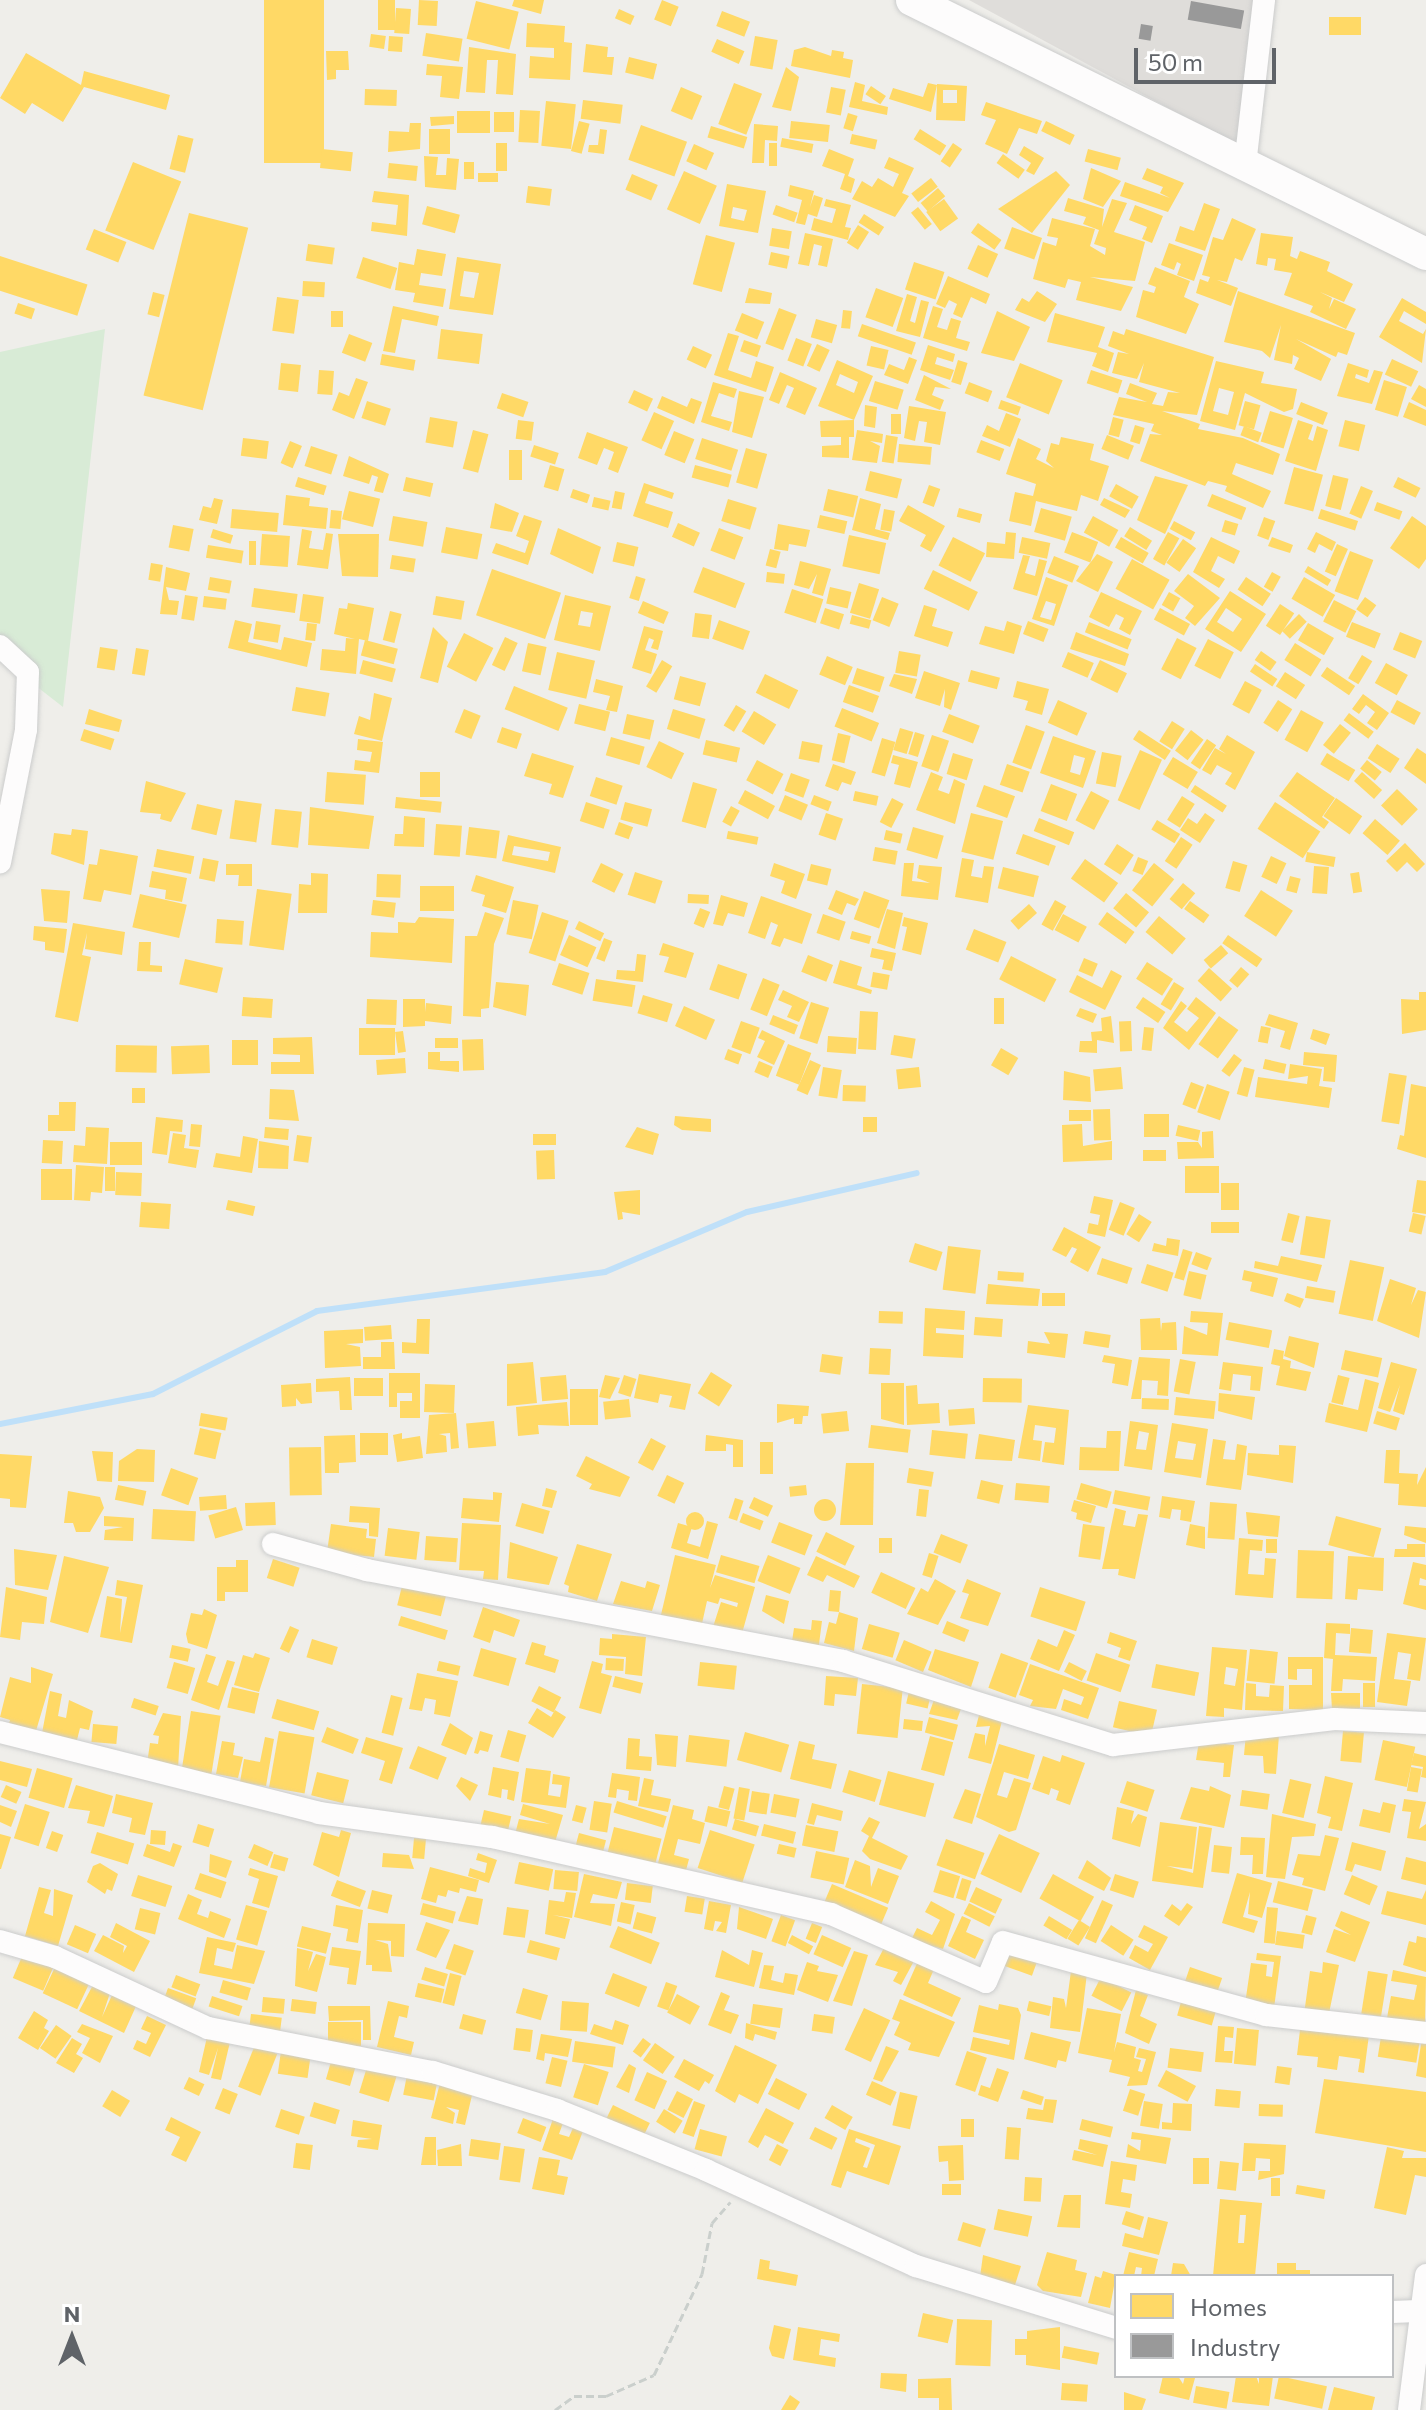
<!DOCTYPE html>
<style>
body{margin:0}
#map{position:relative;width:1426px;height:2410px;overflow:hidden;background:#efeeea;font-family:Commissioner,sans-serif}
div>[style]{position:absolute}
.industrial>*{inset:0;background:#dfddda}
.green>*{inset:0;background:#d8ebd6}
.homes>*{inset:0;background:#ffd966;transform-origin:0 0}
.round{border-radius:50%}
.industry>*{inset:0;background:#999;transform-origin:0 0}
.stream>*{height:6px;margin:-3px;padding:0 3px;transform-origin:3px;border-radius:3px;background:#bfe0f9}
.path>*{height:3px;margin-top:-1.5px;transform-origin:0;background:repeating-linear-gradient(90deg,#cacfcc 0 8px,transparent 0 12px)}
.roads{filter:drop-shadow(0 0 2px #cbcccc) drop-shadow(0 0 2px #cbcccc)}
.street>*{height:22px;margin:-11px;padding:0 11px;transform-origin:11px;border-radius:11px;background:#fdfcfc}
.secondary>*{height:32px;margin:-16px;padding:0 16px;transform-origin:16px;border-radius:16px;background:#fdfcfc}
span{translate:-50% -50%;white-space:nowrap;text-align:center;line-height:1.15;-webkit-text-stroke:8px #fff;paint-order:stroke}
.legend{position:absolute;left:1114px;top:2274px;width:280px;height:104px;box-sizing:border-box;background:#fff;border:2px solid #bfc1c3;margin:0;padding:10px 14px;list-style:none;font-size:24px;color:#5f6368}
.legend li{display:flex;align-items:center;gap:16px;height:40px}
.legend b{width:40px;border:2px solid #bfc1c3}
.north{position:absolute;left:32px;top:2298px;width:80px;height:80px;-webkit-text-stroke:6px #fff;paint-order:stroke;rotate:0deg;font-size:22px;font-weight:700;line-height:32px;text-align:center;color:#5f6368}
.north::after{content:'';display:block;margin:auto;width:28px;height:36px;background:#5f6368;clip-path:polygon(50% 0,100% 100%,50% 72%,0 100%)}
.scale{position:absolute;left:1134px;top:48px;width:142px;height:36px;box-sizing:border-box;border:4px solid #5f6368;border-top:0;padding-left:10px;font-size:24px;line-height:28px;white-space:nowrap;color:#5f6368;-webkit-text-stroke:6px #fff;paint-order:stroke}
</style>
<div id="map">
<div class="industrial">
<i style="clip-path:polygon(969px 0,1255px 0,1240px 147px)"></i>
</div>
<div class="green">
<i style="clip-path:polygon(105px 329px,63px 707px,0 658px,0 352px)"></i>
</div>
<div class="homes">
<i style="left:264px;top:0;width:60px;height:163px"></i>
<i style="left:378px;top:0;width:17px;height:30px"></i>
<i style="left:419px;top:0;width:19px;height:25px;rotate:3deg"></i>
<i style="clip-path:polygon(514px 0,544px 0,541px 14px,512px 6px)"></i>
<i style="left:662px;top:0;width:18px;height:21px;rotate:22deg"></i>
<i style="left:476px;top:1px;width:44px;height:39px;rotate:14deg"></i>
<i style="left:396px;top:8px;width:15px;height:25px;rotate:4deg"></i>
<i style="left:619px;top:9px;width:17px;height:10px;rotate:24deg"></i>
<i style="left:722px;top:11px;width:30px;height:16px;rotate:21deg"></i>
<i style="left:1329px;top:17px;width:32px;height:18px"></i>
<i style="clip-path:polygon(527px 23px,565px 26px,564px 42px,572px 43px,570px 80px,529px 78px,530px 56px,554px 58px,554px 48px,526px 47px)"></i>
<i style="left:426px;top:33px;width:37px;height:23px;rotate:9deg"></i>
<i style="left:371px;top:34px;width:15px;height:13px;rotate:8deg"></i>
<i style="left:389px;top:36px;width:14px;height:15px;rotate:4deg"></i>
<i style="left:755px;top:36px;width:23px;height:30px;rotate:10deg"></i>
<i style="left:717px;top:39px;width:30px;height:14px;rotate:24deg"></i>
<i style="clip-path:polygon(586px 44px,608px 47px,607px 57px,614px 57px,612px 75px,583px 72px)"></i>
<i style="clip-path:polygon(469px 47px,516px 54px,513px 95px,496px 94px,498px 60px,487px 60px,485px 93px,466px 92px)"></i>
<i style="clip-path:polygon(805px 47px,831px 56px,832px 50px,844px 52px,843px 58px,853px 60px,850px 78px,791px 66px,794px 50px)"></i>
<i style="clip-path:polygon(326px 51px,348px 51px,349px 70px,336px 70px,336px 79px,327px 80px)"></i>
<i style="clip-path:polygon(26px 53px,81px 85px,84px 71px,170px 95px,166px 110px,84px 87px,63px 122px,32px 103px,25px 114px,0 98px)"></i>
<i style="left:629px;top:57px;width:29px;height:16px;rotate:14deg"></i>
<i style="clip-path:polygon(427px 64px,463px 67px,459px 99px,440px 97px,442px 76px,426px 75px)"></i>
<i style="clip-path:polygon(786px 67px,799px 77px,791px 111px,772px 107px)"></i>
<i style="clip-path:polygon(855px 82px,865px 85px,862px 101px,888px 107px,887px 115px,849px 107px)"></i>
<i style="left:734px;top:83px;width:30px;height:44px;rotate:21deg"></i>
<i style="clip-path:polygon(928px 83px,937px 85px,931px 112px,889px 99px,893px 88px,923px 97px)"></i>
<i style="clip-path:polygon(evenodd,937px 84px,967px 86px,965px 121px,936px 120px,937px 84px,943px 90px,957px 90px,957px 103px,943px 103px,943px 90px)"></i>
<i style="left:871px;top:86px;width:18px;height:10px;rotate:34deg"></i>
<i style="left:681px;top:87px;width:23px;height:26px;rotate:23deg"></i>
<i style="left:831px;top:87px;width:15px;height:26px;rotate:11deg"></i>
<i style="left:365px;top:89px;width:32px;height:16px;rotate:2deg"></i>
<i style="left:583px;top:100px;width:40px;height:19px;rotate:7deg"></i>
<i style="left:546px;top:101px;width:30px;height:45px;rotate:6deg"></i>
<i style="clip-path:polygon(986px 102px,1042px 121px,1037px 134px,1019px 128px,1007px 154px,985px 144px,996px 120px,981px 115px)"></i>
<i style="left:520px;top:110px;width:20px;height:32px;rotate:3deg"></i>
<i style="left:490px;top:111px;width:22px;height:33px;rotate:90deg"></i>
<i style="left:494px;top:112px;width:20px;height:20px"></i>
<i style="left:848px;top:113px;width:10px;height:16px;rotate:17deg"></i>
<i style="clip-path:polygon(454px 116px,454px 124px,431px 126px,430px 117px)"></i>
<i style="left:579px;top:121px;width:11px;height:31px;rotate:15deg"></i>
<i style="left:791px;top:121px;width:39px;height:17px;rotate:6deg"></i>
<i style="left:1046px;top:121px;width:32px;height:11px;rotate:26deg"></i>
<i style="clip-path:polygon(410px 123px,421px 123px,420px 149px,388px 152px,389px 131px,409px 132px)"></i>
<i style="clip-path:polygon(754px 124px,778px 126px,777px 141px,765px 140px,764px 163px,752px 163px)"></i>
<i style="left:641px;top:125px;width:49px;height:37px;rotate:20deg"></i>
<i style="left:711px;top:126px;width:38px;height:12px;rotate:17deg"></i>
<i style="left:429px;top:129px;width:21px;height:25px"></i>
<i style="clip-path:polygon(600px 129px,607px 130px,604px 154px,588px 152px,589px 145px,598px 145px)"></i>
<i style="left:920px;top:129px;width:31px;height:12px;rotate:32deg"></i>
<i style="left:852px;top:134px;width:26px;height:10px;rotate:13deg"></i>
<i style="left:178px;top:135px;width:16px;height:35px;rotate:14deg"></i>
<i style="left:782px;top:138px;width:32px;height:9px;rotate:11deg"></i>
<i style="left:496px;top:143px;width:11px;height:28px"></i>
<i style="left:769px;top:143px;width:8px;height:23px"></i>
<i style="left:953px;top:143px;width:11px;height:22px;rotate:34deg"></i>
<i style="left:694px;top:144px;width:22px;height:19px;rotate:24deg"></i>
<i style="clip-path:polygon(1024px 146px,1044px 158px,1034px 175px,1026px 171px,1031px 163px,1019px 155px)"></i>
<i style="left:322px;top:149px;width:31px;height:19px;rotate:6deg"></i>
<i style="clip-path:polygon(829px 149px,854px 159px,848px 176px,855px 179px,851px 193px,840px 189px,845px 174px,822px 166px)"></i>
<i style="left:1088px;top:149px;width:34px;height:13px;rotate:15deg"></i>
<i style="left:1003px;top:154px;width:27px;height:11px;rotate:36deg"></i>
<i style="clip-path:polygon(424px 156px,438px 157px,436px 175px,446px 175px,447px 158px,459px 159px,456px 190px,425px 187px)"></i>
<i style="clip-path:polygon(889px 157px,914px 168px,902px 193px,909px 196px,895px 217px,852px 199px,862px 181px,872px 187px,878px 178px,893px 187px,899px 174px,884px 168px)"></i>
<i style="left:133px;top:162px;width:52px;height:74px;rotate:22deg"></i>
<i style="left:464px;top:162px;width:10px;height:17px"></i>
<i style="left:389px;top:163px;width:29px;height:15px;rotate:6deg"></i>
<i style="clip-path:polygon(1091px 168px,1121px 181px,1103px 207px,1083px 199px)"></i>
<i style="clip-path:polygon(1147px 168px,1184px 183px,1168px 212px,1120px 196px,1125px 182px,1170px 198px,1160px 193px,1163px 187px,1142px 179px)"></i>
<i style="left:684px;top:171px;width:36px;height:42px;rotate:24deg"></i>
<i style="clip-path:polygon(1056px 171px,1070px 185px,1032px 233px,998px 209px)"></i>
<i style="left:478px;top:173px;width:20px;height:9px"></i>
<i style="left:632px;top:174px;width:28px;height:17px;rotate:23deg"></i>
<i style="left:931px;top:178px;width:11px;height:25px;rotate:52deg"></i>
<i style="clip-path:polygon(evenodd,727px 184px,766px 191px,758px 233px,719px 226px,727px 184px,733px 207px,747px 210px,744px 221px,731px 218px,733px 207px)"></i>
<i style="clip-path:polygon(790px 185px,814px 191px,810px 207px,814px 195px,823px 198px,817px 217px,808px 214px,805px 225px,796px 223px,802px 200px,788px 196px)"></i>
<i style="left:528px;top:186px;width:24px;height:17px;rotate:7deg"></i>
<i style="left:938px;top:188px;width:11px;height:23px;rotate:49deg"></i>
<i style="clip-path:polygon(374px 191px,409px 195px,407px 236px,371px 231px,372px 222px,396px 225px,398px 205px,372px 202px)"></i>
<i style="clip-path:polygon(1068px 198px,1104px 209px,1102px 227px,1112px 199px,1127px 203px,1114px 232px,1145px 242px,1135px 281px,1090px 277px,1133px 287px,1121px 311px,1076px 300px,1081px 282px,1068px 279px,1065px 288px,1033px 279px,1043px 242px,1056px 246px,1058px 238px,1047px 236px,1052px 218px,1095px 229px,1090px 246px,1105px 255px,1106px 248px,1094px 244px,1099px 230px,1083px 224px,1086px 217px,1064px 211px)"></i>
<i style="clip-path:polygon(826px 199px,851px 205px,845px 227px,851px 228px,848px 240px,811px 230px,814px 218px,832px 223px,836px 209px,824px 206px)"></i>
<i style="left:944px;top:199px;width:24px;height:22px;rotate:54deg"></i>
<i style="clip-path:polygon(1204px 203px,1220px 209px,1205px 251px,1175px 241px,1180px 226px,1194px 231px)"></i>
<i style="left:776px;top:205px;width:23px;height:10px;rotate:20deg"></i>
<i style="clip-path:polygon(1135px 205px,1163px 216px,1152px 243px,1142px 239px,1147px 227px,1129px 220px)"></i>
<i style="left:427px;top:206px;width:34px;height:19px;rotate:15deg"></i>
<i style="left:918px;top:207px;width:22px;height:9px;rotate:51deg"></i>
<i style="left:189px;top:213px;width:61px;height:188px;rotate:14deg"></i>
<i style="left:864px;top:214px;width:24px;height:10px;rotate:33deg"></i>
<i style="clip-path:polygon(1232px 218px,1256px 229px,1242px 261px,1235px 258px,1227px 282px,1217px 280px,1238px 288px,1231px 306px,1196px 293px,1200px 279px,1208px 282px,1210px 277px,1202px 275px,1213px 237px,1223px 240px)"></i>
<i style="left:978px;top:223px;width:29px;height:12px;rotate:36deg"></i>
<i style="left:858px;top:225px;width:13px;height:21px;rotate:32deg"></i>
<i style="left:1012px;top:227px;width:32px;height:23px;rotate:20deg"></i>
<i style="left:772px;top:228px;width:20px;height:18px;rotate:9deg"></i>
<i style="left:94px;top:229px;width:35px;height:22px;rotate:22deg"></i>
<i style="clip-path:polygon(805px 233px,833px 239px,827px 267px,818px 265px,822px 246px,814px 244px,809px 266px,798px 264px)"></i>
<i style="clip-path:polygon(1261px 233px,1293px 237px,1290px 256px,1297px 259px,1300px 251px,1330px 262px,1327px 271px,1353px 284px,1344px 302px,1320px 292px,1332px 298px,1329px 309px,1334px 299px,1356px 309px,1346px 329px,1310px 312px,1313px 306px,1284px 295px,1292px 273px,1274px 270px,1276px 259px,1268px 258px,1267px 266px,1256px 264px)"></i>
<i style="left:706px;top:235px;width:30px;height:51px;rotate:15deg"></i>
<i style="clip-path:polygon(1169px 243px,1203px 255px,1194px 281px,1177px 275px,1181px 264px,1177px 262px,1174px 270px,1161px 265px)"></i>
<i style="left:308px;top:244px;width:27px;height:17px;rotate:8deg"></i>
<i style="left:978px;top:245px;width:22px;height:26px;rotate:24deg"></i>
<i style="clip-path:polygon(417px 249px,446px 254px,442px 276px,421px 273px,419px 285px,446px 289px,443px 307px,413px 302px,415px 293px,395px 290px,399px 262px,414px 265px)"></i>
<i style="left:771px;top:252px;width:19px;height:13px;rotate:12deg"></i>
<i style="left:0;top:256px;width:92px;height:33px;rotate:18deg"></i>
<i style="left:363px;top:257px;width:36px;height:22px;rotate:18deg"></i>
<i style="clip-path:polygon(evenodd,457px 257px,501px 264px,493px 315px,449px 309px,457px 257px,464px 271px,479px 273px,474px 298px,460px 296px,464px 271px)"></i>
<i style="left:914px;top:262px;width:32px;height:29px;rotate:18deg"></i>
<i style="clip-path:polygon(1155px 267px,1190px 281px,1184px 297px,1199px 304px,1186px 334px,1136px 317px,1143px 290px,1154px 293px,1156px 287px,1148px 284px)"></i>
<i style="clip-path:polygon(948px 276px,990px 294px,986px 304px,971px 297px,962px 318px,953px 314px,957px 304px,949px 300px,945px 308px,936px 304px)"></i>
<i style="left:303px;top:281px;width:22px;height:15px;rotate:3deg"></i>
<i style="clip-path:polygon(749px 288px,772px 293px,770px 304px,745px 303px)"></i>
<i style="left:876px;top:288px;width:29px;height:31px;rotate:20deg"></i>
<i style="clip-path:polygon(1037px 291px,1057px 304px,1045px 322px,1015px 310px,1022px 298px,1029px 302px)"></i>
<i style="clip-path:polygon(1238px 291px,1355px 333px,1347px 355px,1338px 352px,1336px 357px,1296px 339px,1331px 359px,1321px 381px,1294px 369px,1299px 358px,1293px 355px,1292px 364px,1274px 360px,1281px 325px,1270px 358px,1262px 351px,1224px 342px)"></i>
<i style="left:153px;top:292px;width:12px;height:23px;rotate:14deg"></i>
<i style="clip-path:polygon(907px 294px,917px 297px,910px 321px,915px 323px,921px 300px,929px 302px,920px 337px,896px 331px)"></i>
<i style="left:277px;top:297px;width:22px;height:34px;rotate:8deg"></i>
<i style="clip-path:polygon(1402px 298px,1426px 312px,1426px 324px,1404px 311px,1399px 321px,1423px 334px,1426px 329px,1422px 363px,1379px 337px)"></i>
<i style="left:18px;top:303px;width:18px;height:11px;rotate:19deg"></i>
<i style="clip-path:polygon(393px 306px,439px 316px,437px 326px,402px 319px,395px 353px,383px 351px)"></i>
<i style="clip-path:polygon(933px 306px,943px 309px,937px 327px,947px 330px,951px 318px,961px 321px,956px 338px,970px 342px,967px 351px,923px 338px)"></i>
<i style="left:779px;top:308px;width:19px;height:38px;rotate:21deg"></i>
<i style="left:843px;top:310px;width:9px;height:18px;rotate:6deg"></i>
<i style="left:331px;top:311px;width:12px;height:16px"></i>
<i style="clip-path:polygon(997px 311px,1030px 327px,1014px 361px,981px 353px)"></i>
<i style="left:742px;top:313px;width:24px;height:19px;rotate:22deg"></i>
<i style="clip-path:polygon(1055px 313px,1105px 327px,1098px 347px,1114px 353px,1108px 372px,1092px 366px,1097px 353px,1047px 342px)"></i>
<i style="left:816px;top:319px;width:22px;height:19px;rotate:16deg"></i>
<i style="left:862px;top:324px;width:57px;height:13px;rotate:19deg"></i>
<i style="left:441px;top:329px;width:42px;height:30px;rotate:7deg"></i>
<i style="clip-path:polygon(1126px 329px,1214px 357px,1197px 415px,1162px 411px,1200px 424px,1198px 429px,1243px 438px,1280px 454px,1273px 475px,1236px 463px,1232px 474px,1271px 491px,1263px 508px,1225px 491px,1227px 486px,1208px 481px,1205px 486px,1140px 461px,1150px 434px,1162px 435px,1151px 431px,1154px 424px,1113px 415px,1119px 397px,1147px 402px,1126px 394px,1130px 383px,1157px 393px,1152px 404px,1163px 406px,1168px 392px,1180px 393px,1139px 382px,1144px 363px,1137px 379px,1112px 373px,1118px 352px,1129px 354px,1108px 346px,1113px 331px,1124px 335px)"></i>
<i style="clip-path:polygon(728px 333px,739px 336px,728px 370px,751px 378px,756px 361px,774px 367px,766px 392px,714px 375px)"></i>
<i style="left:349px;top:334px;width:25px;height:20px;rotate:21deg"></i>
<i style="left:796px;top:338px;width:17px;height:24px;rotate:21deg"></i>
<i style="left:744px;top:340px;width:18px;height:12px;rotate:19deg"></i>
<i style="left:817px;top:344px;width:14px;height:24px;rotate:25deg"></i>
<i style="clip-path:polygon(928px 345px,955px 354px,953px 362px,937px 357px,935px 364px,954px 370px,950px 380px,920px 370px)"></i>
<i style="left:693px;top:346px;width:21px;height:15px;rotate:25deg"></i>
<i style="left:871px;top:346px;width:18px;height:20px;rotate:13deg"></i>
<i style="left:382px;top:354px;width:34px;height:11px;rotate:10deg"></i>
<i style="clip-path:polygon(909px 357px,917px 360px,908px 384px,884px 375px,889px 364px,904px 370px)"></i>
<i style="left:1392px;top:359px;width:29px;height:17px;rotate:25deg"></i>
<i style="clip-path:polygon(evenodd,837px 360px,873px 376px,854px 420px,854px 437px,849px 437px,849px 458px,822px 457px,822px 446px,841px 445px,841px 437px,821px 437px,820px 421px,854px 420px,818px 406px,837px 360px,840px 374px,858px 382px,854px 393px,836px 385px,840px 374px)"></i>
<i style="left:958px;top:360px;width:10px;height:23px;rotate:17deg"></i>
<i style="clip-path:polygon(evenodd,1216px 361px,1264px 372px,1261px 383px,1297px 389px,1293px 409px,1284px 412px,1245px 393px,1235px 430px,1200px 421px,1216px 361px,1219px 388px,1234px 392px,1228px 415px,1213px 411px,1219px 388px)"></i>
<i style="left:281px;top:363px;width:20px;height:27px;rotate:6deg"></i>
<i style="left:1020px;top:363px;width:46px;height:37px;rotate:22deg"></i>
<i style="clip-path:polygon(1348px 363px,1369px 370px,1367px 378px,1356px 374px,1355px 378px,1369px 383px,1374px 370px,1383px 372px,1372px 404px,1337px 396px)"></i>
<i style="left:319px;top:370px;width:15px;height:24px;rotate:4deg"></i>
<i style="left:1091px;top:370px;width:33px;height:14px;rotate:18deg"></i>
<i style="clip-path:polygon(780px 372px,817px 388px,805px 415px,786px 407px,794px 388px,787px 385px,779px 404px,769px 400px)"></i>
<i style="clip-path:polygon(924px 375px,951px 389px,935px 387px,932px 395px,944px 400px,940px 410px,915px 400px)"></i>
<i style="clip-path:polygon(356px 378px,368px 382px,354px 419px,332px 410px,339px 392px,349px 396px)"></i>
<i style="left:1384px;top:380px;width:24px;height:31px;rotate:17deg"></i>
<i style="left:875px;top:381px;width:30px;height:21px;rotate:17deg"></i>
<i style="clip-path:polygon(713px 382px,737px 389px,734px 398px,719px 393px,711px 416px,732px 422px,729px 431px,701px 422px)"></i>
<i style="left:969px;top:382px;width:25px;height:12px;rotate:21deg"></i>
<i style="clip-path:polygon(1419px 385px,1426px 389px,1426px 407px,1411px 399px)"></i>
<i style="left:634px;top:390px;width:21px;height:14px;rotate:25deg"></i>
<i style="clip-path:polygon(739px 391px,764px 397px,752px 438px,732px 432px)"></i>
<i style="left:502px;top:393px;width:28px;height:16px;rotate:19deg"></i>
<i style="clip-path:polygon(662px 396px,687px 407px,691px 398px,702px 402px,694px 424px,657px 408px)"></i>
<i style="left:1001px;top:400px;width:21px;height:9px;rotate:19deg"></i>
<i style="left:367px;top:401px;width:25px;height:18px;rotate:18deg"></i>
<i style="left:1245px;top:401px;width:16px;height:25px;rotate:15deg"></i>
<i style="left:1301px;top:402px;width:29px;height:13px;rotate:22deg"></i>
<i style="clip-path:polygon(1409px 402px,1426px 410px,1426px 426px,1403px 417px)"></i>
<i style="clip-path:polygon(865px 405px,877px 407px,875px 428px,864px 426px)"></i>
<i style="clip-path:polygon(909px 406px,946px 412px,940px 445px,924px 442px,927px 422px,919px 421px,915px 441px,904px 438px)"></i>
<i style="left:1270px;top:411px;width:24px;height:32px;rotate:17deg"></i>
<i style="left:654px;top:412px;width:22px;height:31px;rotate:24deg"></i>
<i style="clip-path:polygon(1006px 413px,1021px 419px,1010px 447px,982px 436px,987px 425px,999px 431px)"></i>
<i style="left:891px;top:414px;width:10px;height:20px"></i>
<i style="left:430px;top:417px;width:28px;height:26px;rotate:10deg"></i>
<i style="left:1113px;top:417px;width:11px;height:18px;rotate:15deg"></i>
<i style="left:518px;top:420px;width:16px;height:19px;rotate:7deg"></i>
<i style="clip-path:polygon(1298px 420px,1313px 425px,1308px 439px,1313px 441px,1317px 426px,1328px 430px,1316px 471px,1285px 461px)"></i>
<i style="left:1345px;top:420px;width:21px;height:27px;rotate:14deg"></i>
<i style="left:1135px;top:425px;width:10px;height:17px;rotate:17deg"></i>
<i style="left:1244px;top:426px;width:19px;height:10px;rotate:21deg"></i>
<i style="left:473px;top:430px;width:16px;height:40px;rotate:15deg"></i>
<i style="clip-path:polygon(857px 430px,883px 434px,882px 443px,870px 441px,880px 446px,877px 463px,852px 460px)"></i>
<i style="left:674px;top:431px;width:22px;height:26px;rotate:22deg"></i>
<i style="clip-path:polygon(587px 432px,628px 447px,618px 473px,608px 469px,614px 452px,604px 448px,597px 465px,578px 458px)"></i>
<i style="left:886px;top:435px;width:12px;height:27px;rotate:9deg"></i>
<i style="left:1107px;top:435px;width:29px;height:15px;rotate:22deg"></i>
<i style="clip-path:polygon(1061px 437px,1094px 444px,1090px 460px,1109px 466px,1098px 501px,1081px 495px,1077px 511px,1036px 501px,1031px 526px,1009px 521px,1015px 492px,1033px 496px,1036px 484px,1006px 474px,1018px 438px,1041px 449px,1036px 459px,1054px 468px,1046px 461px,1051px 443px,1059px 445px)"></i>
<i style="left:243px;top:438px;width:26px;height:18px;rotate:7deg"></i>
<i style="left:702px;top:438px;width:38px;height:22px;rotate:18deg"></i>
<i style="left:981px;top:440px;width:25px;height:13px;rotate:21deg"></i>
<i style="left:290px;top:441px;width:13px;height:24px;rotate:23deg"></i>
<i style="left:899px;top:444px;width:33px;height:18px;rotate:5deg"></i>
<i style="left:534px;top:445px;width:26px;height:12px;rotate:18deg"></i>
<i style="left:311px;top:446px;width:28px;height:21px;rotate:18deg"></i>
<i style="left:746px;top:448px;width:22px;height:36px;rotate:16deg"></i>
<i style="left:509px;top:450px;width:13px;height:30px"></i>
<i style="clip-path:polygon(349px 456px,389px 474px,383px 493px,374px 491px,378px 477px,372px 475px,369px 484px,343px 476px)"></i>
<i style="left:550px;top:465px;width:15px;height:23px;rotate:16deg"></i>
<i style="left:695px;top:465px;width:38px;height:13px;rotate:15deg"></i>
<i style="left:1294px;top:467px;width:30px;height:38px;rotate:15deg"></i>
<i style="left:870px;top:471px;width:33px;height:20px;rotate:14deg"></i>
<i style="left:1333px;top:475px;width:16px;height:32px;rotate:14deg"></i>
<i style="clip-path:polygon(1155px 476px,1188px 485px,1165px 534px,1137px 520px)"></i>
<i style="left:298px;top:477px;width:30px;height:10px;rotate:17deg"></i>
<i style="left:406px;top:477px;width:28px;height:14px;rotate:13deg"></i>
<i style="left:1398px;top:477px;width:25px;height:11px;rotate:26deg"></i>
<i style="clip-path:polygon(644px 483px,674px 493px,672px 499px,649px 491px,645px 503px,673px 512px,668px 528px,633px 516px)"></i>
<i style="left:1116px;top:484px;width:26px;height:14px;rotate:29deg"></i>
<i style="left:929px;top:485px;width:12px;height:19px;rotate:20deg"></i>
<i style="left:1361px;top:486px;width:13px;height:30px;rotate:23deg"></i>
<i style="left:573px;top:489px;width:18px;height:9px;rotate:19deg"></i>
<i style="left:828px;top:489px;width:31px;height:22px;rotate:13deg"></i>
<i style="left:349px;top:491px;width:32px;height:29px;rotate:14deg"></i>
<i style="left:615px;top:491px;width:10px;height:17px;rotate:11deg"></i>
<i style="left:1212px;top:494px;width:37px;height:13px;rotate:22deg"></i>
<i style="clip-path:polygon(286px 495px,310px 498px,309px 506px,328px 508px,326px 529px,283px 525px)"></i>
<i style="left:594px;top:497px;width:17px;height:10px;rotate:13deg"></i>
<i style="clip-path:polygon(214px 498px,223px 500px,217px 524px,199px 520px,203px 506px,211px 508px)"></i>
<i style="clip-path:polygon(860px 498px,881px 504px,875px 529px,890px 533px,888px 540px,852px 530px)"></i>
<i style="clip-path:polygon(1104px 498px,1130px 510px,1125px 518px,1100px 505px)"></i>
<i style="left:728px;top:499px;width:30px;height:23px;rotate:17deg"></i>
<i style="left:1377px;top:502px;width:27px;height:9px;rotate:20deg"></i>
<i style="clip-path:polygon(495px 503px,519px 513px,512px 532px,490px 528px)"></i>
<i style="clip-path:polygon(908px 505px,945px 526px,931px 552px,920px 546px,926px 535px,899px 521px)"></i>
<i style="left:959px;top:508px;width:24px;height:9px;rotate:15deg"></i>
<i style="left:1041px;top:508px;width:32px;height:25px;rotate:16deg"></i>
<i style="left:232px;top:509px;width:47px;height:19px;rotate:5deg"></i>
<i style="left:884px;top:509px;width:11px;height:21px;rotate:10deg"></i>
<i style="left:1321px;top:509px;width:39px;height:10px;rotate:18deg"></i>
<i style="left:331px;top:510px;width:11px;height:18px;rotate:5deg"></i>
<i style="clip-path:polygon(524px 515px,542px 521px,528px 565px,492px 553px,496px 543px,525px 553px,529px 541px,516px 536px)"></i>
<i style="left:820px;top:515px;width:28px;height:13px;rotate:13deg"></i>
<i style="left:393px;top:516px;width:35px;height:25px;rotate:10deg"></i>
<i style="left:1093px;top:516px;width:29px;height:19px;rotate:29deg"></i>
<i style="clip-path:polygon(1412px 516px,1426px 526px,1426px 559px,1419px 569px,1390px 548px)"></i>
<i style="left:1264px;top:517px;width:12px;height:20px;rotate:20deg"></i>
<i style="left:1225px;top:520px;width:14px;height:12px;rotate:17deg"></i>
<i style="left:1174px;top:521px;width:24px;height:9px;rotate:28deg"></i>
<i style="left:678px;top:523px;width:24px;height:15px;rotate:24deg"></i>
<i style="clip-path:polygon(778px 524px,810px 530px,806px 547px,789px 544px,788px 551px,774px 549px)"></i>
<i style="left:173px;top:525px;width:21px;height:23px;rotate:11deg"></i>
<i style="left:446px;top:527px;width:37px;height:26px;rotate:11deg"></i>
<i style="left:1130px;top:527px;width:26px;height:11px;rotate:32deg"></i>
<i style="clip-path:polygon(558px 528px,601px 547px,593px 574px,550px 554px)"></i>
<i style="left:719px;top:528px;width:26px;height:24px;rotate:21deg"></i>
<i style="left:213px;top:529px;width:21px;height:9px;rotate:17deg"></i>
<i style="clip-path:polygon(302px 529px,312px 531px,309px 548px,323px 550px,326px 533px,333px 534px,328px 569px,297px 565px)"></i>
<i style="clip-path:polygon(1006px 532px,1016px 533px,1014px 559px,986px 557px,987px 542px,1005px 544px)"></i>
<i style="left:1072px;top:532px;width:28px;height:22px;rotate:21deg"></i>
<i style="left:1168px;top:532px;width:13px;height:31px;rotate:29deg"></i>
<i style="clip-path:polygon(1316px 532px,1336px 542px,1332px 551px,1319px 544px,1315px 553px,1307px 549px)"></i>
<i style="left:262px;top:534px;width:28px;height:31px;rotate:4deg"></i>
<i style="clip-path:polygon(338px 534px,379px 534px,378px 577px,342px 576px)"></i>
<i style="left:849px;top:535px;width:38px;height:32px;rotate:12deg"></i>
<i style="left:953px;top:537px;width:36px;height:32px;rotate:27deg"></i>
<i style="left:1022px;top:537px;width:29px;height:16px;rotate:12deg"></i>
<i style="left:1121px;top:537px;width:32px;height:12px;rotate:30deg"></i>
<i style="clip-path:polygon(1211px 537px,1240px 551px,1234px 564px,1218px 556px,1211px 571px,1225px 579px,1219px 588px,1193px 572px)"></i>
<i style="clip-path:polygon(1272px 537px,1293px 545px,1290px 553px,1268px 546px)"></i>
<i style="left:1183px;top:539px;width:16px;height:29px;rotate:35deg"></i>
<i style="left:249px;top:541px;width:7px;height:24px"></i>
<i style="left:617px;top:542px;width:22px;height:20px;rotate:13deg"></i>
<i style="left:1337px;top:544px;width:12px;height:30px;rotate:24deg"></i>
<i style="left:208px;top:545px;width:36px;height:13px;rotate:9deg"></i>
<i style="left:770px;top:549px;width:11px;height:17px;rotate:15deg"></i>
<i style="left:1350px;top:551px;width:25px;height:43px;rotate:21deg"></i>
<i style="clip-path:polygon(1097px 554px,1113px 562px,1098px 592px,1076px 581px)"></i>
<i style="left:392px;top:555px;width:24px;height:14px;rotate:9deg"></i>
<i style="clip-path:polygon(1023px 555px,1030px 556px,1025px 573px,1035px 576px,1039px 559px,1047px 561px,1037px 596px,1013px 589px)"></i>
<i style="left:1054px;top:556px;width:27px;height:18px;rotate:22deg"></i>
<i style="left:1132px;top:559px;width:43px;height:34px;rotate:29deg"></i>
<i style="clip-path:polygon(800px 561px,831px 569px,823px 596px,812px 593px,817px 574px,809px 589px,794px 585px)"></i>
<i style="left:151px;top:563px;width:12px;height:17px;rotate:9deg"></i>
<i style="left:1308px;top:566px;width:27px;height:7px;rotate:31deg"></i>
<i style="clip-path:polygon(166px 567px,190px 573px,186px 591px,166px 587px,169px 600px,179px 601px,177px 615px,160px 614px)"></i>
<i style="left:703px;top:567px;width:45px;height:27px;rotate:21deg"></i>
<i style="left:492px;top:569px;width:73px;height:49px;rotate:19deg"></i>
<i style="left:933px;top:570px;width:50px;height:21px;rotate:26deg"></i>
<i style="left:767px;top:572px;width:18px;height:10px;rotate:6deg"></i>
<i style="left:1272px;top:572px;width:10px;height:17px;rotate:29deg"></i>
<i style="clip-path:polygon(1188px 574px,1220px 598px,1195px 626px,1185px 618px,1194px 606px,1174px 591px)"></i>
<i style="left:636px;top:576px;width:10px;height:23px;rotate:17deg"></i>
<i style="left:210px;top:577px;width:22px;height:13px;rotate:10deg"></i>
<i style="clip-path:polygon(evenodd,1046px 577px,1068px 585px,1054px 626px,1032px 619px,1046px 577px,1046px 601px,1056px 604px,1051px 620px,1040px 617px,1046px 601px)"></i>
<i style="left:1246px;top:577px;width:30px;height:15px;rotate:34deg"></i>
<i style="left:1304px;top:577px;width:36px;height:25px;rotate:30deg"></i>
<i style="left:859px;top:583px;width:21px;height:31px;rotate:17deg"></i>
<i style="left:830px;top:587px;width:22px;height:17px;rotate:13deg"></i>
<i style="left:254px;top:588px;width:44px;height:19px;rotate:8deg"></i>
<i style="left:792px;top:589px;width:33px;height:25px;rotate:18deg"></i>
<i style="clip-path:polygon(evenodd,1230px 591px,1266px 614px,1241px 652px,1205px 629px,1230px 591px,1226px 608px,1242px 619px,1233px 632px,1217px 622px,1226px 608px)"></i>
<i style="clip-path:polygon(1101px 592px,1142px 611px,1130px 635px,1119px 629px,1124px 618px,1116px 614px,1109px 627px,1089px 617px)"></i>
<i style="left:1169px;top:592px;width:13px;height:15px;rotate:29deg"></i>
<i style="left:303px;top:594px;width:21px;height:27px;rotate:8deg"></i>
<i style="left:185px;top:595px;width:13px;height:24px;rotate:9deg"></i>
<i style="clip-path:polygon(evenodd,565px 595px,611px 606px,600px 651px,554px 640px,565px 595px,581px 611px,593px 613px,590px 627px,578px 625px,581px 611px)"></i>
<i style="left:204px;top:596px;width:23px;height:11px;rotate:7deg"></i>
<i style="left:436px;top:596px;width:29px;height:19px;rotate:10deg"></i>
<i style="left:882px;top:597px;width:18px;height:25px;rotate:22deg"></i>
<i style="left:1365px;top:597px;width:14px;height:15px;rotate:36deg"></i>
<i style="left:1334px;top:600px;width:25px;height:24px;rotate:27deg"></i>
<i style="left:643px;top:601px;width:28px;height:13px;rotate:23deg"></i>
<i style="clip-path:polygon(348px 603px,374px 608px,368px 641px,359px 639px,356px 674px,320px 670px,322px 649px,345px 651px,346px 638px,355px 639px,334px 634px,339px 608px,347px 609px)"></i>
<i style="left:1280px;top:604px;width:17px;height:26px;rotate:33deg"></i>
<i style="clip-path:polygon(924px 605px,937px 609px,932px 626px,953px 632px,948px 647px,914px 636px)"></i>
<i style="left:825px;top:608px;width:20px;height:16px;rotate:18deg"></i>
<i style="left:1160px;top:608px;width:34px;height:13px;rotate:28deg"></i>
<i style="left:390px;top:611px;width:12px;height:30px;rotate:14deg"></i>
<i style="left:695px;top:613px;width:17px;height:24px;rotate:7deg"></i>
<i style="left:1299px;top:614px;width:11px;height:24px;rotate:45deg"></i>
<i style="left:852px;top:615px;width:20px;height:9px;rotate:15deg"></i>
<i style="clip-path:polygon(235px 620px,252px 624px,248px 642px,281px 650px,284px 637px,312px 643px,307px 667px,228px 648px)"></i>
<i style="left:719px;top:620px;width:33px;height:20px;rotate:20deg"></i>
<i style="left:256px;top:621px;width:25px;height:18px;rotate:9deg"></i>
<i style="clip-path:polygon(1007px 621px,1022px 626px,1014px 654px,979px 644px,985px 626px,1004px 631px)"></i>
<i style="left:1028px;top:621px;width:22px;height:14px;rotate:21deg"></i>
<i style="left:1089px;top:622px;width:46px;height:11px;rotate:22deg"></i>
<i style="left:1352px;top:622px;width:31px;height:16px;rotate:22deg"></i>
<i style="left:307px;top:623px;width:10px;height:17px;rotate:6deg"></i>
<i style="left:1308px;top:623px;width:30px;height:20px;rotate:30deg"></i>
<i style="clip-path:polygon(644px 626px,663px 631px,658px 650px,651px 648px,654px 640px,649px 638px,645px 650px,657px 654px,651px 674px,632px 668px)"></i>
<i style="clip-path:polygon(433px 627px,448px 642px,438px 683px,420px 678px)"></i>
<i style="clip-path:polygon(1076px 632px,1129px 654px,1125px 666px,1070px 649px)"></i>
<i style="left:1400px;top:632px;width:24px;height:19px;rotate:22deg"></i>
<i style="left:464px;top:633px;width:33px;height:38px;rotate:27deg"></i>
<i style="left:505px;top:637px;width:14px;height:31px;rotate:25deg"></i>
<i style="left:1177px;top:638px;width:22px;height:35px;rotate:27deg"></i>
<i style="left:1208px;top:639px;width:29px;height:30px;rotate:27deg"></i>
<i style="left:365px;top:640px;width:34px;height:16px;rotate:15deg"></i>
<i style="left:528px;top:643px;width:19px;height:29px;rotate:12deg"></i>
<i style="left:1295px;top:643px;width:31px;height:20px;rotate:32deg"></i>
<i style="left:100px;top:647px;width:18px;height:21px;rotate:9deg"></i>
<i style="left:136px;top:648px;width:13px;height:26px;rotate:9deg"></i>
<i style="left:899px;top:651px;width:22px;height:22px;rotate:10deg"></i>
<i style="left:1261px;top:651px;width:19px;height:11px;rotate:35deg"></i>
<i style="left:557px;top:652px;width:39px;height:39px;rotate:13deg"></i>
<i style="left:1068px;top:652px;width:28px;height:16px;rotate:23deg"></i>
<i style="left:1362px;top:655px;width:12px;height:27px;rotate:31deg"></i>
<i style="left:827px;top:656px;width:28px;height:20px;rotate:23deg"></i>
<i style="left:363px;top:660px;width:34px;height:14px;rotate:15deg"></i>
<i style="left:662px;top:660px;width:12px;height:31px;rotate:31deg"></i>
<i style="left:1100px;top:660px;width:30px;height:22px;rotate:26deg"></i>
<i style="left:1386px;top:663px;width:25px;height:23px;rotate:29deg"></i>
<i style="left:1255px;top:664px;width:27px;height:9px;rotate:34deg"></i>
<i style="left:1327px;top:667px;width:34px;height:11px;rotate:34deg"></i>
<i style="left:857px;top:668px;width:29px;height:16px;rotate:18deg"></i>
<i style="left:971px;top:670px;width:30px;height:12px;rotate:15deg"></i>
<i style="clip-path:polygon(924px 671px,960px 683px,951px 710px,944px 707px,945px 689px,940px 706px,915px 698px)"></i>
<i style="left:1285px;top:672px;width:24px;height:17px;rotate:33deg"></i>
<i style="left:765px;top:674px;width:37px;height:21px;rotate:26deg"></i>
<i style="clip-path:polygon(894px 674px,917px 679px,912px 694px,889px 686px)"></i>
<i style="left:680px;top:676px;width:27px;height:24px;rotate:15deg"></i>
<i style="clip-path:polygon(596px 679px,623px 686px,617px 712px,606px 710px,610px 696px,593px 692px)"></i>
<i style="clip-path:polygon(1017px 681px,1049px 689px,1042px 715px,1025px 710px,1028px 701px,1013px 697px)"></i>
<i style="left:1245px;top:681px;width:19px;height:27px;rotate:28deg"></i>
<i style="left:849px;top:685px;width:32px;height:18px;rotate:20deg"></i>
<i style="left:514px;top:686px;width:58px;height:25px;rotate:22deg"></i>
<i style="left:296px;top:687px;width:34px;height:24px;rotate:10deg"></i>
<i style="clip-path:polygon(374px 693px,392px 698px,382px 741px,354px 734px,359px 716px,370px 720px)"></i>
<i style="clip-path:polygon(1363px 694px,1389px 713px,1377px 730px,1367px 723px,1375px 712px,1366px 705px,1359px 714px,1352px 709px)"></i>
<i style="left:1058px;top:700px;width:32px;height:25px;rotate:24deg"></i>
<i style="left:1278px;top:700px;width:17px;height:27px;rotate:33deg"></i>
<i style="left:1397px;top:700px;width:27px;height:14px;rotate:28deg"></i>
<i style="left:579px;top:704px;width:32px;height:20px;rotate:14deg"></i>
<i style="left:736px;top:705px;width:12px;height:24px;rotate:31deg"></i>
<i style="left:842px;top:708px;width:40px;height:20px;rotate:22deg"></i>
<i style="clip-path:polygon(89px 709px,122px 720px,119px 732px,85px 724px)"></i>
<i style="left:464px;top:709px;width:18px;height:25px;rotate:22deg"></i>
<i style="left:673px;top:709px;width:34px;height:21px;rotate:17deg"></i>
<i style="left:1301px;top:710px;width:26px;height:34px;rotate:29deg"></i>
<i style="left:754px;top:711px;width:26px;height:24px;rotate:31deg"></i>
<i style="left:1349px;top:713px;width:31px;height:9px;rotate:37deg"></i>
<i style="left:627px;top:714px;width:28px;height:20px;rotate:13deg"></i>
<i style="left:949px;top:714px;width:33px;height:19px;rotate:21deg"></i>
<i style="left:1172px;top:721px;width:15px;height:24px;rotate:32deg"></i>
<i style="left:1340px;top:724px;width:14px;height:27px;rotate:39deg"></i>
<i style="left:1026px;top:725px;width:20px;height:40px;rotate:20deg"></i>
<i style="left:502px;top:727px;width:21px;height:16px;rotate:19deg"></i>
<i style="left:900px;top:728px;width:14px;height:23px;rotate:17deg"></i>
<i style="left:84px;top:729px;width:32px;height:12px;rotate:18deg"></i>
<i style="left:1139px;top:730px;width:38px;height:11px;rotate:33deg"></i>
<i style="left:1191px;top:730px;width:16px;height:26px;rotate:38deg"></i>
<i style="left:915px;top:732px;width:10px;height:23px;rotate:17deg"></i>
<i style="left:838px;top:733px;width:13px;height:28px;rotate:13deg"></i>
<i style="left:932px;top:735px;width:18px;height:33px;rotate:19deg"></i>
<i style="clip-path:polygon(1227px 735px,1255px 752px,1235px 790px,1225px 784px,1232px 773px,1217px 765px,1211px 775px,1202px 770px,1215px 748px,1226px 754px,1219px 749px)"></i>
<i style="clip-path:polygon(evenodd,1053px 736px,1096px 751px,1083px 788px,1040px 773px,1053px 736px,1074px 755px,1085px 758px,1080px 775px,1070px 772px,1074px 755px)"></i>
<i style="left:611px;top:737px;width:35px;height:19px;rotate:16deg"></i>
<i style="left:882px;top:738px;width:14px;height:36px;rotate:17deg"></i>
<i style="clip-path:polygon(358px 739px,383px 742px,379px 773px,354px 770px,355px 760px,370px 762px,372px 752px,357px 750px)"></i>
<i style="left:1207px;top:739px;width:11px;height:29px;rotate:34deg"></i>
<i style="left:706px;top:740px;width:35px;height:15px;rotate:13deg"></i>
<i style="left:659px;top:741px;width:28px;height:29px;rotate:26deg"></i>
<i style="left:802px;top:741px;width:21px;height:18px;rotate:11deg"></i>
<i style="left:1377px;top:744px;width:27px;height:17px;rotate:33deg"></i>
<i style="clip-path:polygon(1417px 748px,1426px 754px,1426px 784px,1404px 768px)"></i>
<i style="left:1140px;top:750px;width:24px;height:55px;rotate:24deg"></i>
<i style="left:1102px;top:752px;width:20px;height:32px;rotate:11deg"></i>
<i style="clip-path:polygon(532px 753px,574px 766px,563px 798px,549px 794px,552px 784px,524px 776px)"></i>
<i style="left:953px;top:753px;width:21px;height:22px;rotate:17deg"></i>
<i style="left:1327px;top:753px;width:33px;height:13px;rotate:31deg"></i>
<i style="clip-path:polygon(893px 755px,918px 762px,910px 788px,894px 784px,899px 765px,891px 763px)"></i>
<i style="left:1173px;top:757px;width:29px;height:20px;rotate:31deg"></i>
<i style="left:757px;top:760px;width:30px;height:23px;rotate:28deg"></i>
<i style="left:1367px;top:760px;width:19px;height:11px;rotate:39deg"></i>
<i style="clip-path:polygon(833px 764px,856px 772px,851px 785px,842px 782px,838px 791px,825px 786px)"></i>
<i style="left:1007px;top:764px;width:24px;height:22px;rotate:19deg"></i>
<i style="left:327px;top:772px;width:39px;height:30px;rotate:4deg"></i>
<i style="left:420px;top:772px;width:20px;height:25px"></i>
<i style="clip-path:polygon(931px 772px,943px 777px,938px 790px,949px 794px,954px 779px,965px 784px,955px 824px,916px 810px)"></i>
<i style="clip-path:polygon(1297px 772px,1335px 798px,1322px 817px,1329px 822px,1324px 829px,1279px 796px)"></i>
<i style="left:1362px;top:772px;width:27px;height:12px;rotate:42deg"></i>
<i style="left:791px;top:773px;width:20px;height:19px;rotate:20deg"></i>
<i style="left:596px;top:777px;width:28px;height:20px;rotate:18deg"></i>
<i style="clip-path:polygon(146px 781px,186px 793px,171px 822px,160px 819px,161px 814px,140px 812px)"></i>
<i style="left:693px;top:782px;width:25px;height:41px;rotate:16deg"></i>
<i style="left:1051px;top:784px;width:28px;height:29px;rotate:21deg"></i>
<i style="left:984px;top:785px;width:33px;height:23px;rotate:20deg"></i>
<i style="left:1195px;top:785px;width:38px;height:8px;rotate:33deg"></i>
<i style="left:1397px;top:789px;width:29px;height:23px;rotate:44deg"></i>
<i style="left:745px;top:790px;width:34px;height:15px;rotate:28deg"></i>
<i style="left:855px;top:791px;width:24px;height:10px;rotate:12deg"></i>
<i style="left:1091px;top:791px;width:21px;height:33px;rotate:28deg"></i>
<i style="left:785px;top:795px;width:25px;height:17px;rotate:23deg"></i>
<i style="left:814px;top:795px;width:19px;height:10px;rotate:21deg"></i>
<i style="left:1182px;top:796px;width:15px;height:28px;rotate:32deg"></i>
<i style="left:396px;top:797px;width:46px;height:11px;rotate:6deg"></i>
<i style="left:892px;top:798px;width:13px;height:27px;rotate:27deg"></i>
<i style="left:1336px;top:798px;width:32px;height:22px;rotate:35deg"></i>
<i style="left:235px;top:800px;width:27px;height:39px;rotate:8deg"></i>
<i style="left:586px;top:802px;width:25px;height:20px;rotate:18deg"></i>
<i style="left:625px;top:802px;width:28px;height:18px;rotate:15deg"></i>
<i style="left:1275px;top:802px;width:54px;height:32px;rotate:33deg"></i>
<i style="left:197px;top:804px;width:26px;height:26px;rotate:13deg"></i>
<i style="left:731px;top:806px;width:10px;height:18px;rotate:29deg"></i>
<i style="clip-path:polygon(310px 807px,374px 816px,369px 849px,308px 845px)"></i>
<i style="left:275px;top:809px;width:27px;height:36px;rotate:6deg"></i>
<i style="left:826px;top:813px;width:18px;height:23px;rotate:19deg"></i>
<i style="left:971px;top:813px;width:33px;height:40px;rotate:14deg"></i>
<i style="clip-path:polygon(1205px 813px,1215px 820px,1200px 843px,1180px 830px,1188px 818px,1197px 824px)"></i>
<i style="clip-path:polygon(404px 816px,425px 818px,424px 847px,394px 846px,395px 834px,403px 834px)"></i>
<i style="left:1039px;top:818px;width:38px;height:14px;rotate:22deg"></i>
<i style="left:1375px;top:819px;width:33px;height:19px;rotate:41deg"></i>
<i style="left:1157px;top:820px;width:27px;height:11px;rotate:31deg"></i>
<i style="left:619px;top:822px;width:15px;height:13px;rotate:20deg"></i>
<i style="left:436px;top:824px;width:26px;height:31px;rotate:4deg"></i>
<i style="left:469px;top:827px;width:31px;height:28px;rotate:7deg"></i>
<i style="left:913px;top:827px;width:32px;height:24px;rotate:16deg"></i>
<i style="clip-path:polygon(72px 829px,88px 831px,84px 865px,51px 854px,54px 833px,71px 835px)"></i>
<i style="left:886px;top:830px;width:17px;height:10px;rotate:13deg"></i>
<i style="left:728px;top:831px;width:31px;height:8px;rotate:11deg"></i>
<i style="left:1023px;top:834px;width:35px;height:21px;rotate:20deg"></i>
<i style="clip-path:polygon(evenodd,508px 835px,561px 847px,555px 873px,502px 861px,508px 835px,514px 846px,550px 852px,548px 861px,512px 855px,514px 846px)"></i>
<i style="left:1181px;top:837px;width:14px;height:29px;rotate:34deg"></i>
<i style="clip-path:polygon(1405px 843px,1425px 864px,1417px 872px,1407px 862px,1397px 872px,1386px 861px)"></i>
<i style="left:1117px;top:844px;width:20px;height:24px;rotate:33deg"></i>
<i style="left:875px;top:847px;width:23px;height:14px;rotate:10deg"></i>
<i style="clip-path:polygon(100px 849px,138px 856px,131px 895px,104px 890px,101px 902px,83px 899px,89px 864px,97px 865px)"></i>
<i style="left:157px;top:849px;width:38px;height:18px;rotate:11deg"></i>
<i style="left:1307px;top:852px;width:29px;height:10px;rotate:10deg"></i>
<i style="left:1271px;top:856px;width:17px;height:23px;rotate:25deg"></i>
<i style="left:1138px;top:857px;width:11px;height:15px;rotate:22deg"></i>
<i style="left:203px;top:858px;width:16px;height:21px;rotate:11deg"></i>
<i style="clip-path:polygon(962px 858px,974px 860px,971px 876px,982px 878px,984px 866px,994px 867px,988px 903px,955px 897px)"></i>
<i style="left:1085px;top:859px;width:41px;height:24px;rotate:36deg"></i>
<i style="left:1233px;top:861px;width:15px;height:28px;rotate:16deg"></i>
<i style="left:601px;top:863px;width:25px;height:21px;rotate:26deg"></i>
<i style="clip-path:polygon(774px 863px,805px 874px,796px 899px,781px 893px,785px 881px,770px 876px)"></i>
<i style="clip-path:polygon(904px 863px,914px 863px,912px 881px,930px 883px,917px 878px,919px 865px,942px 867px,938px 900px,901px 896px)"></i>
<i style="left:1154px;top:863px;width:26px;height:35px;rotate:39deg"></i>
<i style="clip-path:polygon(226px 864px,252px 864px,252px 886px,238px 886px,239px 875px,226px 875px)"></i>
<i style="left:811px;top:864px;width:21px;height:17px;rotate:14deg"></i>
<i style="left:1314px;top:866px;width:15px;height:27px;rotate:4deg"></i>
<i style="left:1003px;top:867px;width:37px;height:22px;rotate:14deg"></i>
<i style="clip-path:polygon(152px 871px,187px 878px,182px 902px,165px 899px,166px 890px,149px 887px)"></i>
<i style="left:635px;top:872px;width:29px;height:24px;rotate:18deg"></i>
<i style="left:1359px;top:872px;width:20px;height:9px;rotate:81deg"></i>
<i style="clip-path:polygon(311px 873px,328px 874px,327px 913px,298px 913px,299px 884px,311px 885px)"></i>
<i style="left:377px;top:874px;width:24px;height:23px;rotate:2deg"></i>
<i style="clip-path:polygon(476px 875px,514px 887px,506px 913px,482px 906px,485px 895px,471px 891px)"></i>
<i style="left:1290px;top:876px;width:11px;height:15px;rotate:15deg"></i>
<i style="left:1183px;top:883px;width:16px;height:21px;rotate:40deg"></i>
<i style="left:420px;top:886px;width:34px;height:25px"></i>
<i style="clip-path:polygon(41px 889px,70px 891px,67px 923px,44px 921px)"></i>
<i style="left:257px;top:889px;width:35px;height:57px;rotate:8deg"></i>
<i style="clip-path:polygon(836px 890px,859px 899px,855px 906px,847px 903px,842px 915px,828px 909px)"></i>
<i style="left:1261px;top:890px;width:38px;height:31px;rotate:33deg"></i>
<i style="left:864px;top:891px;width:27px;height:30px;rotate:20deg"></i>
<i style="left:1126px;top:893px;width:30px;height:20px;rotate:40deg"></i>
<i style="left:140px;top:894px;width:48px;height:34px;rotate:13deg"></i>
<i style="left:688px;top:894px;width:21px;height:9px;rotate:3deg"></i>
<i style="clip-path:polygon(721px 895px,748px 903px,744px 917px,728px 913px,723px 926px,713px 924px)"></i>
<i style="clip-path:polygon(761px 896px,812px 914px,802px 944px,784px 938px,780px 947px,771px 944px,778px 925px,771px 922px,765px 939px,748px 933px)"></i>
<i style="left:373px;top:900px;width:23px;height:15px;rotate:7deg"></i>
<i style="left:513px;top:900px;width:26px;height:35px;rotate:11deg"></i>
<i style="left:1055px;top:900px;width:13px;height:28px;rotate:29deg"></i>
<i style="left:1190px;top:901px;width:24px;height:10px;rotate:36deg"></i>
<i style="left:1029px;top:904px;width:12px;height:25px;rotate:48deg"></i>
<i style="left:700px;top:908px;width:11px;height:17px;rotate:22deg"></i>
<i style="clip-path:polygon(887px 909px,903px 913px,895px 949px,877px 943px)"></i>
<i style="clip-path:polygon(485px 912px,504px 918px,494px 944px,489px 1008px,481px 1009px,481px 1017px,463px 1016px,465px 936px,477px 936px)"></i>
<i style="left:542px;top:912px;width:28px;height:43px;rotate:18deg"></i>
<i style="left:1107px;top:912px;width:34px;height:15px;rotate:36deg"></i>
<i style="left:823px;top:914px;width:24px;height:20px;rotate:19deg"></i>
<i style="left:1063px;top:914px;width:27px;height:18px;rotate:28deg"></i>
<i style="left:1159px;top:916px;width:35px;height:21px;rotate:40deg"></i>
<i style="clip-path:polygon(419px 917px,454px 919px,452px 963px,370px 957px,371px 932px,398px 933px,398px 922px,415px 923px)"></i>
<i style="clip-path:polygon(904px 917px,928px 923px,921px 955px,902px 950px,907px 927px,902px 926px)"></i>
<i style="left:217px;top:919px;width:27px;height:24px;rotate:4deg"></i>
<i style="left:579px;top:921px;width:28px;height:9px;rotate:26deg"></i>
<i style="clip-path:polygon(73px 923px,125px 932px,122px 955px,85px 949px,87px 933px,82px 955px,91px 957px,78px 1022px,55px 1017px)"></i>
<i style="clip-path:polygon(34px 926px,67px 929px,64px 953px,45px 950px,45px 942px,33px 940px)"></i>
<i style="left:974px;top:929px;width:35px;height:22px;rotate:22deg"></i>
<i style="left:852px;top:931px;width:20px;height:8px;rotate:15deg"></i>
<i style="left:569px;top:935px;width:30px;height:22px;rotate:24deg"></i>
<i style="left:1228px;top:935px;width:42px;height:10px;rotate:35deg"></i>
<i style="left:604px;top:938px;width:9px;height:22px;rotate:21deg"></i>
<i style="clip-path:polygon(139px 942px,151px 942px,150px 965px,162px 966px,162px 972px,137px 971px)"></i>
<i style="clip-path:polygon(663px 943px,694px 953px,686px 978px,664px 972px,669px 957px,659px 955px)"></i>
<i style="left:1221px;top:945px;width:11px;height:23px;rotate:49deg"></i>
<i style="clip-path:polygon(872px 948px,896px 953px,892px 971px,882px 969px,884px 960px,870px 957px)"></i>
<i style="clip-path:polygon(637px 954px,646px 955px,643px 982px,616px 979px,617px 970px,635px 971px)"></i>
<i style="left:808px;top:955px;width:27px;height:18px;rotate:22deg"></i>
<i style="left:1011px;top:956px;width:51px;height:26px;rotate:27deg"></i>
<i style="left:1084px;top:958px;width:15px;height:14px;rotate:23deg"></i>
<i style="left:185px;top:959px;width:39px;height:26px;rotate:13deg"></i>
<i style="clip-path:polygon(840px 960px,862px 967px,857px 985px,872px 990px,871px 994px,833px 983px)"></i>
<i style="left:1147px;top:962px;width:31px;height:20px;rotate:33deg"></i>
<i style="left:559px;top:963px;width:32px;height:23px;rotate:18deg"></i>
<i style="left:718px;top:964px;width:31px;height:27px;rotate:19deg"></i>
<i style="left:1241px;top:967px;width:11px;height:18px;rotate:41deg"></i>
<i style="left:1209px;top:968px;width:31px;height:17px;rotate:42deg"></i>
<i style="clip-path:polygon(1111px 970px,1122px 976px,1105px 1010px,1069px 992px,1077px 975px,1102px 988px)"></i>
<i style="left:873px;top:972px;width:17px;height:15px;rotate:10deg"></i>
<i style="left:763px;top:978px;width:18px;height:34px;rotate:22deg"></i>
<i style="left:596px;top:979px;width:40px;height:22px;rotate:9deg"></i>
<i style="clip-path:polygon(496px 982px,529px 985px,526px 1016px,493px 1007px)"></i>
<i style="left:1174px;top:982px;width:12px;height:26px;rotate:31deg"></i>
<i style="clip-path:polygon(783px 990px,809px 1002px,799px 1022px,787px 1017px,792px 1006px,778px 1000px)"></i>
<i style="clip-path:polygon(1419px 992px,1426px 992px,1426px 1030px,1402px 1034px,1401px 999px,1419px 1000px)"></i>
<i style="left:643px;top:995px;width:31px;height:19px;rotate:17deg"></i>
<i style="left:243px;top:997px;width:30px;height:19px;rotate:4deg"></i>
<i style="left:1143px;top:997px;width:27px;height:13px;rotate:34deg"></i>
<i style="clip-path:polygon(1196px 997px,1216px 1013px,1189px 1050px,1163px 1028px,1181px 1001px,1187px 1006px,1174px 1022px,1187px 1032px,1199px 1018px,1187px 1009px)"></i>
<i style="left:994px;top:998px;width:10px;height:26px"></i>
<i style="left:367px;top:999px;width:30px;height:25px;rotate:2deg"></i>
<i style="clip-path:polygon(403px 999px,425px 999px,425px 1012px,426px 1003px,452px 1006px,451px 1024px,425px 1021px,425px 1026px,403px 1027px)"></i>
<i style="left:811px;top:1002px;width:19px;height:38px;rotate:18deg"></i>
<i style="left:684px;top:1006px;width:34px;height:22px;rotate:24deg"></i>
<i style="clip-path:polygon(1080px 1008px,1097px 1014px,1093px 1023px,1076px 1016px)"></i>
<i style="left:860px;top:1011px;width:18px;height:38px;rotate:3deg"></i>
<i style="clip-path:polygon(1269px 1014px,1298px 1023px,1290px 1050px,1280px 1047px,1285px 1031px,1265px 1025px)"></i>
<i style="left:773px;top:1015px;width:27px;height:10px;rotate:22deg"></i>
<i style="clip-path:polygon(1111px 1016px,1114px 1043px,1097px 1040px,1097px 1053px,1079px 1052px,1080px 1041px,1092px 1041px,1091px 1032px,1102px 1031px,1101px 1018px)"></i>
<i style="left:1219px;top:1016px;width:24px;height:35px;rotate:36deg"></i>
<i style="left:741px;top:1021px;width:20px;height:28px;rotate:20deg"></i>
<i style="left:1131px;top:1021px;width:30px;height:12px;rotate:88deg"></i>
<i style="left:1261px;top:1026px;width:10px;height:16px;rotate:11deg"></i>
<i style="left:1144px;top:1027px;width:10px;height:23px;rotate:6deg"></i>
<i style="left:359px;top:1028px;width:36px;height:27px"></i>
<i style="clip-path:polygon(1313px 1029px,1330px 1034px,1326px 1045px,1310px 1039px)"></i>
<i style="clip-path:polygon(762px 1030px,785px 1041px,774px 1065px,757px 1057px,765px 1041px,758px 1038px)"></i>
<i style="left:403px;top:1031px;width:21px;height:8px;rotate:82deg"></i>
<i style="left:894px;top:1035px;width:22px;height:20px;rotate:10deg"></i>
<i style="left:828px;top:1036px;width:29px;height:16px;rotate:4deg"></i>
<i style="clip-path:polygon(312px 1037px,314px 1074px,271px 1074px,271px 1062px,300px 1062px,300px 1055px,273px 1054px,273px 1038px)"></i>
<i style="left:435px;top:1038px;width:23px;height:10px"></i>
<i style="left:483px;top:1039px;width:31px;height:21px;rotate:88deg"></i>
<i style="left:232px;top:1040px;width:26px;height:25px"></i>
<i style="left:788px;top:1044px;width:25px;height:34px;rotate:21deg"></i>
<i style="left:116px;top:1045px;width:41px;height:27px;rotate:1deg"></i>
<i style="left:209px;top:1045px;width:28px;height:38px;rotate:88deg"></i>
<i style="left:1001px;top:1048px;width:20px;height:20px;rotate:30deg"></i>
<i style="left:728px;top:1049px;width:15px;height:11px;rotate:20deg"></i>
<i style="clip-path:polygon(428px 1052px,440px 1052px,440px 1061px,459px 1061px,459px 1072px,428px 1069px)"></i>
<i style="clip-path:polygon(1304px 1052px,1337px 1055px,1335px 1082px,1323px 1081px,1324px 1067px,1303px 1065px)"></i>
<i style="left:1234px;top:1054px;width:10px;height:21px;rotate:37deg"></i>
<i style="left:405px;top:1058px;width:15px;height:29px;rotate:86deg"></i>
<i style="left:1265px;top:1059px;width:22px;height:10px;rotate:13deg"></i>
<i style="left:810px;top:1060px;width:12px;height:33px;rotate:24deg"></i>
<i style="left:759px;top:1061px;width:15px;height:12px;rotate:23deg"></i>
<i style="clip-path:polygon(1290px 1064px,1322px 1069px,1319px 1086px,1332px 1088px,1329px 1108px,1255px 1097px,1258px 1077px,1307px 1084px,1308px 1076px,1288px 1079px)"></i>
<i style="left:823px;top:1067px;width:19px;height:29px;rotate:9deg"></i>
<i style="left:919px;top:1067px;width:20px;height:23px;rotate:84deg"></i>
<i style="left:1121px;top:1067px;width:22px;height:28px;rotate:85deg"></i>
<i style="left:1244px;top:1067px;width:11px;height:28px;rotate:15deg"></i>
<i style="clip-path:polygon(1064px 1071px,1090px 1077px,1091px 1102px,1063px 1100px)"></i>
<i style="left:1389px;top:1073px;width:18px;height:49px;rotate:9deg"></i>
<i style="left:1191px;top:1082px;width:14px;height:24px;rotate:21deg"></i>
<i style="left:1207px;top:1084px;width:24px;height:30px;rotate:19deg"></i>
<i style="clip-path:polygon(1411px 1084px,1426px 1087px,1426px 1158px,1397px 1149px,1400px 1135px,1404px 1136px)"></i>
<i style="left:843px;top:1085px;width:23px;height:16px;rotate:2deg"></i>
<i style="left:132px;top:1088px;width:13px;height:15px"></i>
<i style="clip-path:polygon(270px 1089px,294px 1090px,299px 1121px,269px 1119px)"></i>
<i style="clip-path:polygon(59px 1102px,76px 1102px,75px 1131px,48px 1131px,48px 1115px,59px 1115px)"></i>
<i style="left:1110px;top:1109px;width:31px;height:17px;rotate:88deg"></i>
<i style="left:1091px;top:1110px;width:11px;height:22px;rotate:90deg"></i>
<i style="left:1144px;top:1114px;width:25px;height:23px"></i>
<i style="clip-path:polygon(675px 1116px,711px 1119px,711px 1132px,682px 1130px,674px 1125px)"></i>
<i style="clip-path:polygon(156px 1117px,183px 1120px,182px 1132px,170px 1131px,167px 1155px,152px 1153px)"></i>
<i style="left:863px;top:1117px;width:14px;height:15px"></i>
<i style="left:191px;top:1124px;width:11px;height:22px;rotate:5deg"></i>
<i style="clip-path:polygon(1082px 1124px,1083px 1146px,1112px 1141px,1112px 1160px,1063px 1162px,1062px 1125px)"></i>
<i style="left:1178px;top:1125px;width:23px;height:11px;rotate:13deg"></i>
<i style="clip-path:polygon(86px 1127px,109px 1128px,107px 1164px,73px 1162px,74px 1145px,85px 1146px)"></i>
<i style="left:265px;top:1127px;width:24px;height:11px;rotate:5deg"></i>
<i style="clip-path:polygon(637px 1127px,659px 1134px,653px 1155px,625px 1147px)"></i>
<i style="clip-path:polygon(1213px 1131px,1214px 1158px,1178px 1159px,1177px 1142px,1198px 1142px,1202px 1148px,1202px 1132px)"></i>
<i style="clip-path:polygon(173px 1133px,186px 1135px,184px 1148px,199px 1150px,196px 1168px,168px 1163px)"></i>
<i style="left:533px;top:1134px;width:23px;height:11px"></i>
<i style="left:297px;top:1135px;width:15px;height:26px;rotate:8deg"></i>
<i style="clip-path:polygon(243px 1136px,258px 1139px,252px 1173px,213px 1167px,216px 1153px,240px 1157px)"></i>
<i style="left:43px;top:1140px;width:20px;height:23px;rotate:3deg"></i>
<i style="clip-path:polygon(259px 1141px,289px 1146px,288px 1169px,258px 1168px)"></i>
<i style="left:110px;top:1142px;width:32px;height:23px"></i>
<i style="left:554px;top:1150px;width:29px;height:18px;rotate:88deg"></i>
<i style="left:1143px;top:1150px;width:23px;height:11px"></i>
<i style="clip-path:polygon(76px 1165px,104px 1167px,102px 1193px,91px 1192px,90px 1201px,74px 1200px)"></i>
<i style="left:1185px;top:1166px;width:34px;height:27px"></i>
<i style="left:105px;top:1167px;width:10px;height:24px"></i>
<i style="left:41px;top:1169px;width:31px;height:31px"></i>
<i style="left:116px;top:1172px;width:26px;height:23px;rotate:2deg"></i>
<i style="clip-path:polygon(1417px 1180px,1426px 1181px,1426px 1214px,1412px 1212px)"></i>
<i style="left:1221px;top:1183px;width:18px;height:27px"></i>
<i style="clip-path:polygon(640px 1190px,640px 1215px,622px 1212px,623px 1219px,618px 1220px,614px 1192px)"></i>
<i style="clip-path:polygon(1094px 1196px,1113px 1200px,1105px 1237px,1087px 1233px,1089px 1223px,1098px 1225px,1100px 1215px,1090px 1213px)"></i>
<i style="left:228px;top:1200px;width:28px;height:10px;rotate:13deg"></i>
<i style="left:141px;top:1202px;width:30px;height:25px;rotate:4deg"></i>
<i style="left:1120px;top:1202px;width:16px;height:30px;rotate:22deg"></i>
<i style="left:1288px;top:1213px;width:12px;height:28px;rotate:14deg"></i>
<i style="left:1413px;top:1213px;width:13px;height:19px;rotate:13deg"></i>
<i style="left:1139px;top:1214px;width:15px;height:24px;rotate:32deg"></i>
<i style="left:1306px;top:1216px;width:25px;height:39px;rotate:9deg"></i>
<i style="left:1239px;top:1222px;width:11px;height:28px;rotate:90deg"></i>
<i style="clip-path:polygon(1064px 1227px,1101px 1247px,1088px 1272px,1070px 1262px,1077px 1249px,1072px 1247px,1066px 1257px,1052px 1250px)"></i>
<i style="clip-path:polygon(1167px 1238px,1180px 1240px,1178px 1256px,1152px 1251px,1154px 1243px,1166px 1246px)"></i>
<i style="left:915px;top:1243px;width:29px;height:20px;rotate:18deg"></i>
<i style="left:948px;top:1246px;width:33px;height:44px;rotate:7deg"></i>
<i style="left:1183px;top:1249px;width:10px;height:30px;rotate:17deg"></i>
<i style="left:1196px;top:1252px;width:17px;height:13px;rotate:21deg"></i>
<i style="clip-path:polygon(1281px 1256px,1322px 1265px,1317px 1282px,1254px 1268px,1255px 1261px,1278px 1266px)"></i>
<i style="left:1102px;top:1258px;width:32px;height:17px;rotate:18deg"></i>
<i style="left:1350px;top:1260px;width:35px;height:55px;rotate:12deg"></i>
<i style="left:1147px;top:1264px;width:28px;height:20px;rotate:18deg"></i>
<i style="clip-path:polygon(1244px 1270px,1278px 1278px,1273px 1297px,1250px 1291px,1252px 1282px,1242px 1280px)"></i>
<i style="left:998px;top:1271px;width:26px;height:9px;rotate:4deg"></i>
<i style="left:1189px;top:1271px;width:18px;height:25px;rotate:13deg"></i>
<i style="clip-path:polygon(1390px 1279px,1416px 1288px,1411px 1305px,1418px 1290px,1426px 1292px,1419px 1338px,1377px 1321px)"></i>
<i style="clip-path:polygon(988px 1284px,1040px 1289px,1038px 1306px,986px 1304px)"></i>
<i style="left:1307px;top:1286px;width:29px;height:12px;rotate:10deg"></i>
<i style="left:1042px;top:1293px;width:23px;height:13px"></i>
<i style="clip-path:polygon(1287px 1293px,1304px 1299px,1300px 1308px,1284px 1301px)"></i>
<i style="clip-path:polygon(925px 1308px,965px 1311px,964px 1330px,936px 1328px,936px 1333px,964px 1335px,963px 1358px,923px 1356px)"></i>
<i style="left:879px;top:1311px;width:24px;height:12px;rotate:2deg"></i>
<i style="clip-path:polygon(1191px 1311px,1223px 1313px,1218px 1356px,1182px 1354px,1184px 1326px,1207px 1335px,1208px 1323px,1190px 1322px)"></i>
<i style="left:975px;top:1317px;width:28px;height:18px;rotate:4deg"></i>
<i style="clip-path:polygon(1160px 1318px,1161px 1331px,1162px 1323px,1176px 1322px,1177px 1350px,1141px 1350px,1140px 1319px)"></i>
<i style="clip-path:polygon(417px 1319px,430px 1319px,429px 1354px,402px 1353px,402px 1342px,416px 1343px)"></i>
<i style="left:1229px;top:1322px;width:44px;height:18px;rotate:11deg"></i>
<i style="left:391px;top:1325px;width:14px;height:27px;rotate:86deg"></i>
<i style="clip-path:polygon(363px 1329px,363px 1343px,346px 1344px,360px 1347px,361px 1366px,325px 1368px,324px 1331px)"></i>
<i style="left:1085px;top:1331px;width:26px;height:13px;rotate:9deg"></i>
<i style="clip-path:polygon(1044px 1332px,1068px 1334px,1065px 1358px,1027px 1353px,1028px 1341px,1050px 1344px)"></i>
<i style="clip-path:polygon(1289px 1336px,1319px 1343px,1314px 1368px,1284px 1356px)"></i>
<i style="clip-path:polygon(381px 1342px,394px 1342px,395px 1369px,363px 1369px,363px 1357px,381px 1357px)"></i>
<i style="left:870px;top:1348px;width:21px;height:26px;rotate:3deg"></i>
<i style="clip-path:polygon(1274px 1349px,1284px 1351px,1283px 1359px,1291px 1361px,1290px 1368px,1311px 1372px,1306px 1391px,1276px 1385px,1280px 1366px,1271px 1364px)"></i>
<i style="left:1345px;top:1350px;width:38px;height:20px;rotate:12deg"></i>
<i style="left:822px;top:1354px;width:21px;height:18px;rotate:8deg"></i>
<i style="clip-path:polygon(1104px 1355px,1132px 1360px,1128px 1386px,1112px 1383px,1115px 1364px,1102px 1362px)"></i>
<i style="clip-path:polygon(1139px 1357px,1170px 1359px,1168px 1396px,1157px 1395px,1158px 1381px,1142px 1380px,1141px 1399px,1131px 1399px)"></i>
<i style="left:1180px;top:1359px;width:16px;height:33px;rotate:11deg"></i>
<i style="clip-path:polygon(533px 1362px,537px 1403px,507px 1406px,507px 1364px)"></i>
<i style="clip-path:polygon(1223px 1362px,1263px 1367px,1260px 1391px,1250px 1390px,1251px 1376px,1233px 1374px,1231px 1391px,1219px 1389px)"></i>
<i style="clip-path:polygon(1391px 1362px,1417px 1369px,1404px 1415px,1393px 1411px,1400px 1385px,1390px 1412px,1378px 1408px)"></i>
<i style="left:711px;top:1372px;width:25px;height:25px;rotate:32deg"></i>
<i style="clip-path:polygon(389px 1373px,420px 1373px,420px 1418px,400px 1418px,400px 1401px,412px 1401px,412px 1393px,397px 1393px,397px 1407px,389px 1407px)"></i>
<i style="clip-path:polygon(639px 1374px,691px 1384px,685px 1410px,669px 1407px,672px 1396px,660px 1394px,658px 1403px,634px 1398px)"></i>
<i style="left:566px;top:1375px;width:24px;height:26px;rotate:85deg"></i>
<i style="clip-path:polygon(605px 1375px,620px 1378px,610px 1399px,599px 1397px)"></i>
<i style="left:624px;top:1375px;width:13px;height:19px;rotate:18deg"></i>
<i style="left:1338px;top:1375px;width:12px;height:28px;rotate:14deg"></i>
<i style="clip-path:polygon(350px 1377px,352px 1410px,340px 1410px,339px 1391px,316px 1392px,316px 1379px)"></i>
<i style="left:354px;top:1378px;width:29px;height:18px"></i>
<i style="left:983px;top:1378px;width:39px;height:24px;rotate:1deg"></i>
<i style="clip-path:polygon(1365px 1379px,1379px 1383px,1367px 1432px,1325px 1422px,1329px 1403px,1358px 1410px)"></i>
<i style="clip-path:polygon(311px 1383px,312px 1403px,301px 1404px,296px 1398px,296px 1406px,282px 1407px,281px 1385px)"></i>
<i style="clip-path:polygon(881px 1383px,904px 1383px,904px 1425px,881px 1419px)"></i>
<i style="left:425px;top:1384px;width:30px;height:28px;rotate:2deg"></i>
<i style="clip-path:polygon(917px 1385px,918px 1404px,939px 1403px,940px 1423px,907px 1425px,906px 1386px)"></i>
<i style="left:570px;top:1389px;width:28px;height:36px"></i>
<i style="clip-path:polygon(1219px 1393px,1255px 1397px,1252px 1420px,1218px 1411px)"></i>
<i style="left:1176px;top:1397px;width:40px;height:18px;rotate:6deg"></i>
<i style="left:1142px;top:1398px;width:27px;height:11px;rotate:2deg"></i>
<i style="left:629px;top:1399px;width:18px;height:26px;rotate:84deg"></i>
<i style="clip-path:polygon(567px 1402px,569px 1426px,538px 1425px,539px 1434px,518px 1436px,516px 1407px)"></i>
<i style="clip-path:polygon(777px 1404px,809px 1406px,808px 1416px,803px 1416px,802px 1424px,794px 1424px,794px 1418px,777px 1423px)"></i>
<i style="clip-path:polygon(1028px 1405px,1069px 1410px,1064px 1465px,1042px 1462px,1045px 1442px,1054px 1443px,1056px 1428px,1035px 1425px,1033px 1440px,1042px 1441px,1040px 1461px,1018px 1458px)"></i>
<i style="left:974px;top:1408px;width:16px;height:26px;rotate:86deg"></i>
<i style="left:847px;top:1411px;width:20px;height:26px;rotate:84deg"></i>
<i style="left:1377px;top:1411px;width:24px;height:13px;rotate:17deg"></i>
<i style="left:201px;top:1413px;width:27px;height:13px;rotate:10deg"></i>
<i style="clip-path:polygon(456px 1413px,459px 1448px,451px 1449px,450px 1433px,439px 1434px,446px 1436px,447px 1452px,426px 1454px,429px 1415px)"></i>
<i style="left:494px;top:1421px;width:25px;height:28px;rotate:85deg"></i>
<i style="clip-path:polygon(evenodd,1130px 1421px,1158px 1425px,1152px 1470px,1124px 1466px,1130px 1421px,1139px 1431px,1149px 1433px,1146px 1450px,1136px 1449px,1139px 1431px)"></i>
<i style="clip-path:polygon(evenodd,1172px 1423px,1208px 1429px,1201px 1478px,1164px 1472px,1172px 1423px,1178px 1441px,1196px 1444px,1193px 1460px,1175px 1458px,1178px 1441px)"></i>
<i style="left:871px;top:1425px;width:40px;height:23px;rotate:7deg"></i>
<i style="left:200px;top:1428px;width:22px;height:27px;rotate:13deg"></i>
<i style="left:932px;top:1430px;width:36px;height:25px;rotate:6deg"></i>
<i style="clip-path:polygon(1107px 1431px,1121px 1431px,1119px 1471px,1079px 1470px,1080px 1447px,1106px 1448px)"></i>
<i style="left:388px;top:1433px;width:22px;height:28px;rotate:90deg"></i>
<i style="clip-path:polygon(402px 1433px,402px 1439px,420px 1436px,423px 1458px,397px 1462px,393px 1435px)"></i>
<i style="clip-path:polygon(979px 1434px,1015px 1440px,1012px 1461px,975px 1459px)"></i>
<i style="clip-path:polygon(355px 1435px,356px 1462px,339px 1463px,339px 1473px,325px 1473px,324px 1436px)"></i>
<i style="clip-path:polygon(706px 1435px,743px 1440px,743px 1467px,733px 1467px,733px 1445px,726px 1444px,726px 1451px,705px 1451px)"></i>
<i style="left:651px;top:1438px;width:17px;height:28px;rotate:28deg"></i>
<i style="clip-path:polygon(1213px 1439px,1226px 1441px,1223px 1459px,1235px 1460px,1237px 1444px,1247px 1446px,1241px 1490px,1206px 1485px)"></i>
<i style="left:760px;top:1442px;width:13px;height:32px"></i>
<i style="clip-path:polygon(1279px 1445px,1296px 1446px,1293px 1483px,1247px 1475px,1248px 1453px,1279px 1455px)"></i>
<i style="left:321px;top:1447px;width:48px;height:32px;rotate:89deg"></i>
<i style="clip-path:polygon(137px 1449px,155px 1450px,154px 1482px,118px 1481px,119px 1461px)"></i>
<i style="clip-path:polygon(1386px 1450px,1400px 1450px,1399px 1473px,1418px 1474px,1417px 1485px,1426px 1467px,1426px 1507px,1398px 1505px,1399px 1484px,1384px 1483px)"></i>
<i style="clip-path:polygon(92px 1451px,113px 1452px,112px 1482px,97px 1481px)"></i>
<i style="clip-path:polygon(0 1454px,32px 1456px,26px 1508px,10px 1507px,10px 1499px,0 1498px)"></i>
<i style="clip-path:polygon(586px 1456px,630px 1477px,620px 1497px,589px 1489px,592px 1484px,576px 1476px)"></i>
<i style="clip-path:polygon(846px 1463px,874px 1463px,873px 1525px,840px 1525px)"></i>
<i style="left:171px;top:1468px;width:29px;height:29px;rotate:20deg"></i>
<i style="left:909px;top:1468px;width:25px;height:15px;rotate:9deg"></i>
<i style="left:667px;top:1475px;width:19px;height:23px;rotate:25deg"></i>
<i style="left:981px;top:1480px;width:23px;height:19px;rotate:13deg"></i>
<i style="left:1016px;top:1483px;width:34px;height:17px;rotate:5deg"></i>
<i style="left:1081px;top:1483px;width:32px;height:17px;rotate:16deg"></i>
<i style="left:118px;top:1485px;width:29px;height:15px;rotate:12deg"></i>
<i style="left:806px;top:1485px;width:10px;height:17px;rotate:84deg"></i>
<i style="clip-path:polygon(546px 1488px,557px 1491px,552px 1508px,542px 1506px)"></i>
<i style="left:919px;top:1489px;width:10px;height:27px;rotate:6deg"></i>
<i style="left:1115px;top:1490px;width:36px;height:14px;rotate:11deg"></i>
<i style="clip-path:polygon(68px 1491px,100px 1497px,104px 1508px,90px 1532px,76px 1532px,73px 1523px,64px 1523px)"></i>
<i style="clip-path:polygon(493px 1492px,502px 1493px,499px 1522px,461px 1518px,463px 1498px,493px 1500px)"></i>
<i style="left:226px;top:1495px;width:14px;height:27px;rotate:86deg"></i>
<i style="clip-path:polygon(1162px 1496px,1195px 1501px,1191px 1522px,1180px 1520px,1181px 1510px,1172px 1509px,1170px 1519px,1159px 1517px)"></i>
<i style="left:754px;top:1497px;width:21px;height:12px;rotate:25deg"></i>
<i style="left:735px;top:1498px;width:9px;height:21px;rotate:18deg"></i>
<i class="round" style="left:814px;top:1499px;width:22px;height:22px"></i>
<i style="clip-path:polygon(1074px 1500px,1096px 1506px,1091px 1523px,1076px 1519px,1077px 1513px,1071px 1511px)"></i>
<i style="left:275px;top:1502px;width:23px;height:30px;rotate:88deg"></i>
<i style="left:1210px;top:1502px;width:27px;height:36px;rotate:4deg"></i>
<i style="left:522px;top:1503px;width:29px;height:24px;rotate:16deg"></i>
<i style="clip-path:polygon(350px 1506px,380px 1508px,378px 1537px,369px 1536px,369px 1523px,349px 1522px)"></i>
<i style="left:236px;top:1507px;width:24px;height:29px;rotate:73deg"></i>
<i style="clip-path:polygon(1115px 1508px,1126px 1511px,1123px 1525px,1135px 1527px,1138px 1514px,1148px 1515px,1135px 1579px,1118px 1575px,1119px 1569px,1102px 1569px)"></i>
<i style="left:153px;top:1509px;width:43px;height:30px;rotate:3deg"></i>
<i class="round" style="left:686px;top:1512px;width:18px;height:18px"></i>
<i style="clip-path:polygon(1246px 1512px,1280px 1516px,1278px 1537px,1248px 1534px)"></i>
<i style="left:743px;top:1513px;width:22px;height:10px;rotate:21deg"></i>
<i style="clip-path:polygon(104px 1516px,134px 1518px,133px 1541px,104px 1540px,105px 1530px,123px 1527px,104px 1526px)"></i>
<i style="left:1336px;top:1516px;width:47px;height:30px;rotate:15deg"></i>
<i style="clip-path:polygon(707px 1521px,718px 1524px,708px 1559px,671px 1548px,678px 1523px,692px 1527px,687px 1543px,700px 1547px)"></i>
<i style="left:779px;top:1522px;width:36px;height:22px;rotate:21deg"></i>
<i style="clip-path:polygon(462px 1523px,501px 1525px,498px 1580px,483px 1579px,484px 1571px,459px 1570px)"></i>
<i style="clip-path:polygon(331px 1524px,367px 1529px,366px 1538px,376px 1539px,374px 1557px,327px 1552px)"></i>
<i style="left:1083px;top:1524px;width:22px;height:33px;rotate:8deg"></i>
<i style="clip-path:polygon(1190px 1524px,1205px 1527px,1205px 1549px,1186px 1545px)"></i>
<i style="clip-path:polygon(1405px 1526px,1426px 1528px,1426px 1543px,1404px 1535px)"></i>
<i style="left:388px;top:1528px;width:32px;height:28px;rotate:7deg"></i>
<i style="left:826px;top:1532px;width:32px;height:22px;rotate:26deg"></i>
<i style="left:941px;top:1534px;width:29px;height:20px;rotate:22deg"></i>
<i style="left:426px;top:1536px;width:32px;height:24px;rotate:4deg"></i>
<i style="left:879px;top:1538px;width:13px;height:15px"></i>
<i style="clip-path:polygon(1239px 1538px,1263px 1540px,1262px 1551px,1250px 1550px,1248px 1574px,1264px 1575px,1265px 1558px,1276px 1559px,1273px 1598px,1235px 1595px)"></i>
<i style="left:1266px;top:1539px;width:11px;height:14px"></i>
<i style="clip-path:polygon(510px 1542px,558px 1557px,549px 1585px,507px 1578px)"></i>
<i style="clip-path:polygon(577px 1544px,612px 1554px,597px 1601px,568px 1592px,569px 1586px,564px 1584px)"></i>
<i style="clip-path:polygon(1407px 1544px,1425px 1544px,1425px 1557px,1394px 1557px,1395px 1549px,1407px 1549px)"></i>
<i style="clip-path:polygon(14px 1549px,57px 1555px,48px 1590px,15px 1585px)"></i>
<i style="left:1298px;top:1550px;width:36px;height:48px;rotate:2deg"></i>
<i style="left:929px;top:1553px;width:10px;height:23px;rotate:17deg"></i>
<i style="clip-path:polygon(675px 1555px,716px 1565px,710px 1588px,715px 1575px,755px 1587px,741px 1637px,712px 1630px,721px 1602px,737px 1607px,738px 1603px,720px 1598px,718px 1604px,707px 1601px,701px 1628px,660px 1619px)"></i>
<i style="left:721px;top:1555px;width:40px;height:18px;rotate:16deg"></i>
<i style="left:768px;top:1555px;width:35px;height:28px;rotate:22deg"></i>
<i style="clip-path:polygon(64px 1556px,109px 1567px,88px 1633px,50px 1622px)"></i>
<i style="clip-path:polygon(816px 1556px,860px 1576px,854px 1588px,827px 1575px,823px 1582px,807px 1575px)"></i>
<i style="clip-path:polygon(1348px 1556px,1384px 1558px,1383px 1591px,1358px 1589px,1357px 1600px,1345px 1599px)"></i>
<i style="left:273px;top:1559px;width:28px;height:20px;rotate:18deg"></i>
<i style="clip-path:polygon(236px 1560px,248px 1560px,248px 1592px,225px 1592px,225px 1601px,217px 1601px,217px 1567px,236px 1567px)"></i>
<i style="clip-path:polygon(1413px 1562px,1426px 1565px,1426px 1580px,1420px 1578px,1419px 1585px,1426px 1586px,1426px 1610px,1403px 1604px)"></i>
<i style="left:881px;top:1572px;width:38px;height:23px;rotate:25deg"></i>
<i style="clip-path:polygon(935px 1579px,956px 1591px,938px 1625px,907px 1614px,921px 1588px,928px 1592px)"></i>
<i style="clip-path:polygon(967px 1579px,1001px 1593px,988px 1626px,960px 1618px,969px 1594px,962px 1592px)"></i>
<i style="clip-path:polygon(117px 1580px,143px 1585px,132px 1643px,100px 1637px,107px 1596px,122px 1599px,120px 1633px,127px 1597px,115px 1595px)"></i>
<i style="clip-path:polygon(621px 1581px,645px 1588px,647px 1581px,660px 1585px,652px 1611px,613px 1604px)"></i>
<i style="left:403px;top:1582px;width:45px;height:24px;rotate:14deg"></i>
<i style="clip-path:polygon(6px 1587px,47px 1597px,44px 1624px,22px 1622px,20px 1640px,0 1637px)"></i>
<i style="left:1040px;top:1587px;width:48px;height:31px;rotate:18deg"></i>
<i style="left:830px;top:1590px;width:11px;height:21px;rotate:5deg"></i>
<i style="clip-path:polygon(766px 1595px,789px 1601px,784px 1624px,762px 1611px)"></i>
<i style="clip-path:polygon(483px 1607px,520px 1620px,514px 1637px,494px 1630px,490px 1643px,473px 1637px)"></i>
<i style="clip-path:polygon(204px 1609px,217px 1615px,207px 1649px,188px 1643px,186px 1634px,191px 1613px,202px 1615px)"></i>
<i style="clip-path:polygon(839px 1612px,858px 1618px,854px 1651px,824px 1643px,829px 1622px,836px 1624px)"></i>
<i style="left:401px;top:1616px;width:49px;height:10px;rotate:17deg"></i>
<i style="clip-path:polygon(812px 1620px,822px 1621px,818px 1652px,791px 1648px,794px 1628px,811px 1630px)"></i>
<i style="left:947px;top:1621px;width:24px;height:13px;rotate:22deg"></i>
<i style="clip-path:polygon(1326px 1623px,1350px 1624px,1350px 1634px,1336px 1633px,1335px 1655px,1377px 1657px,1375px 1681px,1343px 1679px,1342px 1691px,1331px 1691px,1333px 1659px,1324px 1658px)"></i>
<i style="left:869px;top:1624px;width:32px;height:26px;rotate:16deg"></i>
<i style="left:290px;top:1626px;width:10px;height:25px;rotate:24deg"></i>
<i style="left:1351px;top:1628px;width:22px;height:24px;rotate:5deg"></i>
<i style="clip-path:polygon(1064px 1630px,1075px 1635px,1059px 1671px,1030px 1659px,1038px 1639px,1057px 1647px)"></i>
<i style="clip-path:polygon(1110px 1632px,1137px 1641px,1130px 1661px,1118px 1657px,1121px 1648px,1107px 1643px)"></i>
<i style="clip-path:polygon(1387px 1633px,1426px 1638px,1420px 1681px,1407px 1679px,1411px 1654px,1398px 1652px,1394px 1679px,1411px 1681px,1407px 1706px,1377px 1702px)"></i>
<i style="clip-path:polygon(612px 1634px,646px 1637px,642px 1676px,625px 1674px,626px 1657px,599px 1655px,600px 1638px,612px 1639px)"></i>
<i style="left:312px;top:1639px;width:27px;height:19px;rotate:17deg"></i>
<i style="left:904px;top:1640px;width:30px;height:22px;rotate:23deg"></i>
<i style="clip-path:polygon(532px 1642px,546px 1646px,544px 1655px,559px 1660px,555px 1673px,525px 1664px)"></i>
<i style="left:172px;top:1645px;width:19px;height:13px;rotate:12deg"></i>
<i style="clip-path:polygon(evenodd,1212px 1647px,1247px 1650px,1242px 1710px,1224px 1708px,1224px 1717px,1206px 1716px,1212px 1647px,1226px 1667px,1238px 1669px,1235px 1686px,1224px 1684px,1226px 1667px)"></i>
<i style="left:481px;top:1648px;width:37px;height:29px;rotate:16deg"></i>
<i style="clip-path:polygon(935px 1649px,979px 1662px,971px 1687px,928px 1670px)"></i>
<i style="left:1250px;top:1649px;width:28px;height:32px;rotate:6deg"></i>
<i style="clip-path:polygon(255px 1653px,270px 1658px,259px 1692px,234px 1685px,243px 1655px,253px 1658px)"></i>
<i style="left:1001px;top:1653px;width:29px;height:37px;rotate:20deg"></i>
<i style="left:1096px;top:1653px;width:36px;height:29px;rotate:19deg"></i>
<i style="clip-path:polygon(206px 1654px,216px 1657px,207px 1682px,218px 1686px,227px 1660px,235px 1662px,219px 1710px,191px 1700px)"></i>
<i style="clip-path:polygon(1288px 1657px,1323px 1657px,1323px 1710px,1289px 1709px,1289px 1685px,1312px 1685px,1312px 1669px,1297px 1669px,1297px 1680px,1288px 1679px)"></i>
<i style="left:606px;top:1658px;width:18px;height:12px;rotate:3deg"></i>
<i style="left:439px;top:1661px;width:22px;height:10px;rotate:13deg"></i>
<i style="clip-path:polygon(592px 1661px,603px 1664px,601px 1673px,612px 1676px,601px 1714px,579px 1708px)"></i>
<i style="left:174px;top:1662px;width:22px;height:27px;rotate:16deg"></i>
<i style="left:700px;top:1662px;width:37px;height:24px;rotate:6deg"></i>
<i style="left:1069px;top:1662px;width:20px;height:11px;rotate:27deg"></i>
<i style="clip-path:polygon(1030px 1664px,1099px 1688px,1088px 1719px,1061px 1710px,1064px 1699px,1081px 1705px,1084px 1697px,1063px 1689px,1056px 1709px,1030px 1706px,1033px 1700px,1019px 1695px)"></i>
<i style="left:1156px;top:1664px;width:44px;height:24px;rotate:11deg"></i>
<i style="clip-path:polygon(31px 1667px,53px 1674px,35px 1734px,8px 1727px,10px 1720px,0 1717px,10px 1677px,31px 1683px)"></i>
<i style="clip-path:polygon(417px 1673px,458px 1681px,450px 1717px,434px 1714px,436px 1700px,425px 1698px,422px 1711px,409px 1709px)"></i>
<i style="left:615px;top:1676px;width:29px;height:11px;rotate:14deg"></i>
<i style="clip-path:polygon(826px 1676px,858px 1678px,856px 1696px,835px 1694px,834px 1706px,824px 1705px)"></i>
<i style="clip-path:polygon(1246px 1683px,1256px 1684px,1256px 1696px,1269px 1697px,1270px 1685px,1284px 1686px,1283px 1711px,1245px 1710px)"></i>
<i style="left:1363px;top:1683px;width:12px;height:24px"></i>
<i style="left:862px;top:1684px;width:41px;height:50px;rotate:6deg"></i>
<i style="left:539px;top:1686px;width:25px;height:17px;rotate:27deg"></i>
<i style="left:232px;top:1687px;width:28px;height:21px;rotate:13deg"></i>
<i style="left:910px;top:1687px;width:22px;height:17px;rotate:13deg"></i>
<i style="clip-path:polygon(50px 1691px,62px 1694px,58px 1716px,66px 1718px,69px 1700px,93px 1711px,89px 1730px,80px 1728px,77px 1740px,42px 1733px)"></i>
<i style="clip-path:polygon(1331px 1693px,1360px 1693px,1360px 1708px,1351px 1709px,1351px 1715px,1332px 1709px)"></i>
<i style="clip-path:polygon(936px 1694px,963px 1703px,957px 1720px,929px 1714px)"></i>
<i style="left:391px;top:1695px;width:12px;height:39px;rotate:14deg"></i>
<i style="left:134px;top:1698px;width:26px;height:10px;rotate:18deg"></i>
<i style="left:277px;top:1699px;width:44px;height:20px;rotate:16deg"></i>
<i style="left:1119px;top:1701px;width:39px;height:27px;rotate:13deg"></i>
<i style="clip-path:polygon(537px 1708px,551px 1717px,555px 1710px,566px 1717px,553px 1738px,528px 1723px)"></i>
<i style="left:191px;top:1711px;width:30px;height:59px;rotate:9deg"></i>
<i style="clip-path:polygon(980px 1711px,1003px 1717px,991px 1764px,968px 1758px,975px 1733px,985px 1735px,985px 1746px,990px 1726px,976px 1727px)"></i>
<i style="clip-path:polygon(163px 1713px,181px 1716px,178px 1769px,147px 1764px,150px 1743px,158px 1744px,159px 1736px,153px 1735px)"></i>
<i style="left:929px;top:1717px;width:30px;height:16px;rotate:15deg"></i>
<i style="left:904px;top:1719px;width:19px;height:10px;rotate:6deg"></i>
<i style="clip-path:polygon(450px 1723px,473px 1738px,466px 1755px,441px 1745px)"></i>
<i style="left:93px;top:1724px;width:25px;height:18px;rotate:5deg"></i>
<i style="left:327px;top:1727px;width:34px;height:16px;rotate:21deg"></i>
<i style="left:508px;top:1730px;width:19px;height:28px;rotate:16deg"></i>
<i style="left:279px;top:1731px;width:36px;height:57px;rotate:10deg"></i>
<i style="clip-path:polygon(480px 1731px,493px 1735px,488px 1752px,480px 1750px,478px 1754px,474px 1753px)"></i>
<i style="left:1343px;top:1731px;width:21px;height:30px;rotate:5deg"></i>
<i style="left:745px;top:1732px;width:46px;height:29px;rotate:16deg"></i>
<i style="clip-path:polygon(1246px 1733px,1279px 1735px,1276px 1774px,1264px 1773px,1263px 1756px,1244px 1755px)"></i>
<i style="clip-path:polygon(655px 1734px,678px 1736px,676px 1767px,657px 1765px)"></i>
<i style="left:689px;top:1735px;width:41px;height:27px;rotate:7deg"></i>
<i style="left:930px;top:1736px;width:24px;height:35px;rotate:15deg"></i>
<i style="clip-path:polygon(265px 1737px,274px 1739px,266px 1786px,240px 1782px,244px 1759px,260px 1762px)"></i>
<i style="clip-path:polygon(366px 1737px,403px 1748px,392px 1784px,379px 1780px,385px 1761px,361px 1753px)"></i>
<i style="clip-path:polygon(628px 1738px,640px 1739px,639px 1756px,652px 1757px,651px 1771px,626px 1769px)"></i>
<i style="left:1383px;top:1740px;width:33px;height:41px;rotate:12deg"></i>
<i style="clip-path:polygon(222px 1741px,235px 1743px,233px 1755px,243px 1757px,238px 1778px,216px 1774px)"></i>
<i style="clip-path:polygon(799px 1741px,815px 1745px,812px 1759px,837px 1764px,831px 1789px,790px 1779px)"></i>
<i style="clip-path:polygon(1199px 1741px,1234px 1745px,1230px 1777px,1223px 1777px,1224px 1763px,1196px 1760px)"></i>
<i style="clip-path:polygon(999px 1744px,1035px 1755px,1028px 1779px,1004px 1772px,997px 1795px,1007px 1798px,1014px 1778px,1031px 1783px,1016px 1830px,1009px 1832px,976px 1817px)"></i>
<i style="left:418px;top:1746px;width:31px;height:24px;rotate:22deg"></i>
<i style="clip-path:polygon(1414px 1753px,1426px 1756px,1426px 1778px,1421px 1777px,1423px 1767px,1411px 1765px)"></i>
<i style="clip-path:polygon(1062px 1755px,1085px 1763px,1070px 1805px,1056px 1800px,1059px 1791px,1051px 1788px,1049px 1795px,1032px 1789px,1043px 1756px,1060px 1762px)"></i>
<i style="clip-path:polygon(0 1761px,32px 1769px,27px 1787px,0 1780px)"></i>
<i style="clip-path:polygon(493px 1767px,519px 1772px,514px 1801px,507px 1799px,508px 1790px,502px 1789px,501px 1798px,488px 1795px)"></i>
<i style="left:1411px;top:1767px;width:11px;height:24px;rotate:10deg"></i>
<i style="left:37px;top:1768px;width:37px;height:31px;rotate:16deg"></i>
<i style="clip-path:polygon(526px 1768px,551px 1771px,548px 1795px,560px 1797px,562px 1785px,552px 1784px,553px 1774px,570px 1777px,566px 1808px,521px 1802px)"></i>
<i style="left:849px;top:1770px;width:34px;height:23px;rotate:17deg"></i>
<i style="left:888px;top:1771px;width:48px;height:35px;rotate:15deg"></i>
<i style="left:317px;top:1772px;width:33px;height:24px;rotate:14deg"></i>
<i style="clip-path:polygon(612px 1773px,640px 1777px,637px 1801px,628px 1800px,629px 1791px,617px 1789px,616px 1798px,608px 1797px)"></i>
<i style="clip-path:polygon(1325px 1776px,1353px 1783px,1342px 1831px,1328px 1828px,1331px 1817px,1317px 1813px)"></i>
<i style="clip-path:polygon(461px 1777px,478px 1785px,470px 1801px,456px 1786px)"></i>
<i style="clip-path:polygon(644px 1778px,654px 1780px,651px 1795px,671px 1799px,668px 1812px,638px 1806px)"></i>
<i style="left:1290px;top:1779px;width:22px;height:35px;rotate:13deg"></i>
<i style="left:1127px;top:1781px;width:29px;height:23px;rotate:18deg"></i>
<i style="left:6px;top:1785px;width:17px;height:13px;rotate:24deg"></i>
<i style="clip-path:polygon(76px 1785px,113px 1796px,104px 1827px,87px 1823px,90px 1811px,68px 1808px)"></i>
<i style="left:724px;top:1786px;width:11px;height:22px;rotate:15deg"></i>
<i style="clip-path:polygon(1210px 1786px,1231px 1795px,1224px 1828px,1180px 1819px,1191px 1787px,1209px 1791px)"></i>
<i style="left:739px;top:1787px;width:11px;height:32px;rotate:10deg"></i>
<i style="clip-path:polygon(965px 1789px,981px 1794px,972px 1824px,953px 1818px)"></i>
<i style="left:1242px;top:1790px;width:28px;height:16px;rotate:8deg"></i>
<i style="left:752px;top:1791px;width:18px;height:21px;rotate:9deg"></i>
<i style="clip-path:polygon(116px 1794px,153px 1803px,145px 1835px,129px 1832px,132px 1818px,112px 1813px)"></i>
<i style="left:774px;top:1794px;width:26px;height:19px;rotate:11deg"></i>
<i style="clip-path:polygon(1404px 1799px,1426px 1802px,1419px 1829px,1426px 1824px,1426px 1841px,1407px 1838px,1411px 1812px,1402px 1811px)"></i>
<i style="left:594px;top:1801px;width:18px;height:29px;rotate:9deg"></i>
<i style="left:617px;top:1801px;width:52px;height:12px;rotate:17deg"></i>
<i style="clip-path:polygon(1383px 1802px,1396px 1805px,1390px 1833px,1359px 1826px,1363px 1809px,1380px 1813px)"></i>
<i style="clip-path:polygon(812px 1803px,843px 1811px,841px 1821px,817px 1815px,814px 1825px,807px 1823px)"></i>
<i style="left:25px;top:1804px;width:26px;height:36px;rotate:18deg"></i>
<i style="clip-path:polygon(523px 1804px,563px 1815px,553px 1849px,514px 1838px,519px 1819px,550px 1824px,520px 1815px)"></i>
<i style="clip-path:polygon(0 1805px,17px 1811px,11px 1827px,0 1822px)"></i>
<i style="left:576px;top:1805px;width:11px;height:16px;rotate:15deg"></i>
<i style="clip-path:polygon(673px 1805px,694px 1810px,692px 1819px,705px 1823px,700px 1844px,678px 1839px,674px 1855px,689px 1859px,685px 1874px,657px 1867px)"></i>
<i style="left:708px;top:1806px;width:23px;height:16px;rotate:13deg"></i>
<i style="clip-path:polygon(1117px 1807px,1134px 1811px,1131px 1824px,1138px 1814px,1147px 1817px,1140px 1847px,1112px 1839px)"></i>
<i style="left:484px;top:1810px;width:28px;height:20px;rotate:13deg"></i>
<i style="clip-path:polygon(1272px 1814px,1316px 1824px,1314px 1836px,1292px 1837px,1285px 1879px,1266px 1877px)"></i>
<i style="clip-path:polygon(869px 1817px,880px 1822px,872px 1838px,908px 1856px,901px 1870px,870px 1859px,862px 1851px,869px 1836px,861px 1831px)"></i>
<i style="left:735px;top:1819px;width:25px;height:11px;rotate:16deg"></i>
<i style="clip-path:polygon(1160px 1822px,1197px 1827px,1192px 1869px,1167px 1866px,1193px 1873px,1199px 1826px,1212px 1828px,1203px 1888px,1152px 1881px)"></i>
<i style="left:198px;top:1824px;width:17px;height:19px;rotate:17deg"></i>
<i style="left:764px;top:1824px;width:33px;height:12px;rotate:14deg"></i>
<i style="left:806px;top:1825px;width:33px;height:21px;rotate:11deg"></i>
<i style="left:614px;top:1827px;width:49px;height:32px;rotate:14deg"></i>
<i style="left:151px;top:1830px;width:15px;height:14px;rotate:4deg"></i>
<i style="clip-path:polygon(341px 1830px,351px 1833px,339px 1877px,313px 1865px,322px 1832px,339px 1837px)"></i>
<i style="left:710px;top:1830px;width:47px;height:40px;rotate:18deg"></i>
<i style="left:52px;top:1831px;width:12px;height:18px;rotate:20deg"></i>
<i style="left:97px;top:1832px;width:39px;height:22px;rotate:17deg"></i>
<i style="left:579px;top:1833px;width:28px;height:17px;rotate:15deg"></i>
<i style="clip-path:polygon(0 1834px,11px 1837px,1px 1869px,0 1869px)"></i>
<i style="left:999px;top:1834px;width:45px;height:44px;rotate:25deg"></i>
<i style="clip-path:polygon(1325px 1835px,1339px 1838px,1325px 1891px,1302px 1885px,1304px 1878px,1292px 1875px,1298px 1854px,1320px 1856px)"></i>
<i style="clip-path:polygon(1241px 1837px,1265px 1838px,1263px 1874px,1252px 1874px,1253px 1855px,1240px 1855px)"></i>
<i style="left:414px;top:1838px;width:12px;height:20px;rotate:5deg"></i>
<i style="left:946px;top:1839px;width:41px;height:28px;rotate:20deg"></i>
<i style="clip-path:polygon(1352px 1842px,1386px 1851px,1381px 1871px,1355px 1864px,1352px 1872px,1345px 1870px)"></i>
<i style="clip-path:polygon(173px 1843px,182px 1846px,174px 1867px,143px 1856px,147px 1844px,170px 1852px)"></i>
<i style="left:254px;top:1844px;width:21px;height:15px;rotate:23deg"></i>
<i style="left:779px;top:1844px;width:18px;height:10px;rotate:13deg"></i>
<i style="left:1214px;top:1845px;width:18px;height:27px;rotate:6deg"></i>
<i style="left:816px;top:1851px;width:34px;height:27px;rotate:12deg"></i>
<i style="clip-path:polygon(383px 1853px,409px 1855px,414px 1869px,382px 1867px)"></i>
<i style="clip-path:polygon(478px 1853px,497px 1860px,489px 1883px,468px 1876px,470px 1868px,485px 1873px,487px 1863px,476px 1860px)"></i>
<i style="clip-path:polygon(210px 1854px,232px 1861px,226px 1878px,209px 1872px)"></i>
<i style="left:274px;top:1854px;width:15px;height:14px;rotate:16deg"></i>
<i style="clip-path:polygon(1406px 1857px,1426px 1862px,1426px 1885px,1401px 1879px)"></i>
<i style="clip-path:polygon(855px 1860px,870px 1866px,871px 1887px,878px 1868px,899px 1876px,888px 1904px,845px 1887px)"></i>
<i style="clip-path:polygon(1087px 1860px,1111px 1878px,1104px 1891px,1078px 1878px)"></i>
<i style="left:519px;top:1862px;width:35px;height:22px;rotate:12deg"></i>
<i style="clip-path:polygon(100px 1863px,118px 1874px,112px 1891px,107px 1889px,105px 1894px,87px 1882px,93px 1866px)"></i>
<i style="clip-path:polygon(430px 1867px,479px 1880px,476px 1892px,460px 1888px,459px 1893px,448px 1890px,446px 1897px,438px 1895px,436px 1903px,421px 1899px)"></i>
<i style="clip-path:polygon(250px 1868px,278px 1876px,269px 1908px,252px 1903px,259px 1879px,248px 1875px)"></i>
<i style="left:555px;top:1870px;width:24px;height:19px;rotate:5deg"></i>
<i style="left:940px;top:1870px;width:21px;height:23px;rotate:17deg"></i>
<i style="left:200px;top:1873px;width:28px;height:17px;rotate:19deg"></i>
<i style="clip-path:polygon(1237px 1873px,1272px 1883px,1262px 1918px,1248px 1914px,1250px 1892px,1243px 1917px,1258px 1921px,1254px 1933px,1222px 1923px)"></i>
<i style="clip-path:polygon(584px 1874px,622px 1882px,617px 1899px,593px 1894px,590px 1903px,615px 1904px,611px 1926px,574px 1917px)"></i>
<i style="left:1053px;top:1874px;width:47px;height:28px;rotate:29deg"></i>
<i style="left:1115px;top:1874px;width:25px;height:17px;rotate:18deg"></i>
<i style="left:138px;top:1875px;width:36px;height:22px;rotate:18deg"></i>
<i style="left:1352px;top:1875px;width:28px;height:21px;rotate:23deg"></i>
<i style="left:962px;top:1878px;width:10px;height:21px;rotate:17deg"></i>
<i style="left:337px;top:1880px;width:31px;height:17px;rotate:21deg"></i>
<i style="left:1278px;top:1881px;width:36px;height:22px;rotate:14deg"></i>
<i style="left:627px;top:1883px;width:26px;height:17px;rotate:7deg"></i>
<i style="left:832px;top:1884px;width:61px;height:26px;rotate:23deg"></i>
<i style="clip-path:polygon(39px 1887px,51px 1890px,44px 1913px,53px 1916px,54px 1889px,73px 1895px,58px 1946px,25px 1936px)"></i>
<i style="left:976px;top:1887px;width:29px;height:16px;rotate:25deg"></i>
<i style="left:372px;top:1890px;width:21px;height:19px;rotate:14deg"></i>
<i style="clip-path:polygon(1426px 1890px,1426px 1925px,1381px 1914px,1387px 1891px,1422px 1899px)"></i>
<i style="clip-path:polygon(566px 1892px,576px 1893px,572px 1918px,553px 1915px,570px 1919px,565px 1939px,545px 1934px,549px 1900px,564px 1902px)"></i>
<i style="clip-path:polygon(188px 1894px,202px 1900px,197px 1914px,208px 1918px,210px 1911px,231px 1919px,224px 1938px,178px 1919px)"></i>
<i style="clip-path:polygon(467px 1896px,483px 1899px,478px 1925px,458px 1921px)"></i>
<i style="left:687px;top:1896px;width:18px;height:16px;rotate:9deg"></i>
<i style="left:1102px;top:1900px;width:12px;height:42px;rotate:24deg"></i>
<i style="clip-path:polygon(709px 1901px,731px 1905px,726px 1933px,716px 1931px,722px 1922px,715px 1921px,713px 1931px,704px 1929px)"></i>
<i style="clip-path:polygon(931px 1901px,955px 1914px,943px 1949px,911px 1940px,917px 1928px,932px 1935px,940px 1920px,925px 1912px)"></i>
<i style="left:621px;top:1902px;width:14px;height:20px;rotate:12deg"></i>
<i style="left:423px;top:1903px;width:34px;height:12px;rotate:15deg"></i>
<i style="left:969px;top:1903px;width:29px;height:12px;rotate:27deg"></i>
<i style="clip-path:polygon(1187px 1903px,1193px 1907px,1179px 1926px,1164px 1916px,1172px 1904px,1181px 1911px)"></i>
<i style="left:246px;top:1905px;width:22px;height:36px;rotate:16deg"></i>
<i style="clip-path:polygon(336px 1905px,363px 1910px,358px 1943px,346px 1941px,348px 1929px,333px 1926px)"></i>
<i style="left:507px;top:1907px;width:22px;height:28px;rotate:8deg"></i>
<i style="clip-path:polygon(739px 1907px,773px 1919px,766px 1939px,737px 1929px)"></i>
<i style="left:1267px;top:1907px;width:11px;height:36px;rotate:5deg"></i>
<i style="left:140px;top:1908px;width:21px;height:22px;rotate:14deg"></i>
<i style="clip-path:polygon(1341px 1911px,1370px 1922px,1355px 1962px,1326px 1952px,1334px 1929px,1351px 1935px,1335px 1926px)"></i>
<i style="left:637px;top:1912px;width:20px;height:17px;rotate:15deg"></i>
<i style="left:781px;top:1915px;width:15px;height:28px;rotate:20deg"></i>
<i style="left:1306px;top:1915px;width:11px;height:18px;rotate:15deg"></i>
<i style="clip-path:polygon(962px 1916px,971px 1920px,966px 1932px,984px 1940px,975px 1959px,948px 1946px)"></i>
<i style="left:1049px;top:1916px;width:27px;height:11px;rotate:31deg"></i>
<i style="left:1079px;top:1920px;width:13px;height:22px;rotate:32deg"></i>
<i style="clip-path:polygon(426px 1922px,450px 1930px,436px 1958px,416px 1950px)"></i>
<i style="clip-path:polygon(116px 1923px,150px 1941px,134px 1972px,94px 1951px,103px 1935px,124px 1946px,123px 1953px,127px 1946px,110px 1937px)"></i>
<i style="clip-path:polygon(368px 1923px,405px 1924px,404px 1957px,391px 1956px,391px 1941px,375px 1940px,388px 1944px,392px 1972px,372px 1971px,372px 1965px,366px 1965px)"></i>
<i style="left:812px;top:1923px;width:11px;height:17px;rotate:22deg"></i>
<i style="left:75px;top:1925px;width:23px;height:21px;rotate:23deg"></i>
<i style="left:1111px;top:1925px;width:27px;height:19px;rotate:33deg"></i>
<i style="clip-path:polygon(1144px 1925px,1168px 1937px,1150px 1970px,1129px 1958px,1135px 1945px,1148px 1952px,1153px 1944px,1138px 1937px)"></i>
<i style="left:302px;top:1926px;width:30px;height:21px;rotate:14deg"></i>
<i style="left:618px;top:1926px;width:45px;height:23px;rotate:22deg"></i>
<i style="left:1277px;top:1931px;width:28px;height:14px;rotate:8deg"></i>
<i style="left:792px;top:1935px;width:24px;height:9px;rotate:28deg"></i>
<i style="left:822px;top:1935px;width:32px;height:21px;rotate:24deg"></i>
<i style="clip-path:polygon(1417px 1936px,1426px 1938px,1426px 1972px,1403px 1965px,1409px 1941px,1416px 1943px)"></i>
<i style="clip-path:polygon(207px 1937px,236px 1943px,233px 1952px,217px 1948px,214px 1965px,232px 1969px,237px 1945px,265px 1951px,254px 1984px,199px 1973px)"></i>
<i style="left:530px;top:1940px;width:31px;height:13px;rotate:15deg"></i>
<i style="left:454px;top:1944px;width:21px;height:26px;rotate:19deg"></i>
<i style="clip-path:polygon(885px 1946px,914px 1961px,901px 1985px,893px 1981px,898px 1972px,875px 1965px)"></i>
<i style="clip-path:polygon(332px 1947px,361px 1951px,356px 1985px,347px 1984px,349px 1968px,329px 1965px)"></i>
<i style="clip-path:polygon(297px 1948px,313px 1952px,308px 1971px,316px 1954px,326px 1957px,317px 1992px,295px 1986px)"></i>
<i style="left:1008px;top:1948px;width:32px;height:18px;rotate:20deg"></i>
<i style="clip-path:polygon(722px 1950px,749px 1965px,752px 1950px,763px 1953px,754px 1987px,715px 1977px)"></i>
<i style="clip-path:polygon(854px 1951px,868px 1955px,852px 2006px,833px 2001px)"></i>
<i style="clip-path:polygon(1257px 1953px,1281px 1956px,1274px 2008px,1245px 2004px,1251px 1963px,1267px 1965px,1266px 1976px,1272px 1977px,1274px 1962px,1256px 1960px)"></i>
<i style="left:23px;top:1954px;width:33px;height:26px;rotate:23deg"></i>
<i style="clip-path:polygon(919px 1959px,935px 1967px,928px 1983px,961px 1998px,952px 2017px,903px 1995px)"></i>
<i style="clip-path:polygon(807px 1962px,819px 1966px,817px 1971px,838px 1975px,828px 2002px,797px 1990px)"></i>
<i style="clip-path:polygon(1323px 1962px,1339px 1965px,1328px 2018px,1304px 2014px,1310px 1971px,1322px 1973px)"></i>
<i style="clip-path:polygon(764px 1965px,774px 1966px,771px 1980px,783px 1983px,785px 1973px,798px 1975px,794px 1995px,759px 1988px)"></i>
<i style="left:55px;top:1967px;width:38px;height:29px;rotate:25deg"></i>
<i style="left:425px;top:1967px;width:24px;height:13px;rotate:17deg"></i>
<i style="left:1190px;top:1967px;width:34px;height:22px;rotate:19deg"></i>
<i style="clip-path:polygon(1393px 1970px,1426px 1977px,1425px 2024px,1387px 2018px,1391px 1996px,1414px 2000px,1417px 1985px,1391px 1981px)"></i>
<i style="clip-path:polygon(1071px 1971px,1087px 1973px,1080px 2032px,1050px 2028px,1053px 1997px,1064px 1999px,1066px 2008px)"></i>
<i style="left:1368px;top:1971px;width:20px;height:43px;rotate:9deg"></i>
<i style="left:450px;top:1973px;width:12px;height:31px;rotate:14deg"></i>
<i style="left:613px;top:1973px;width:37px;height:22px;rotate:22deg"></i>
<i style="left:176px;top:1975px;width:26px;height:13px;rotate:21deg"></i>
<i style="left:1101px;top:1977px;width:34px;height:21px;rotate:27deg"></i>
<i style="left:223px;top:1980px;width:29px;height:13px;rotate:16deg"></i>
<i style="left:666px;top:1982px;width:12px;height:26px;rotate:20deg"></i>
<i style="left:418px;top:1983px;width:27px;height:14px;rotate:13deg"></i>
<i style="clip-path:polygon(93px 1985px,110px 1993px,102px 2017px,113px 1993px,137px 2004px,124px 2033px,79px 2011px)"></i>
<i style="left:168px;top:1988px;width:30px;height:14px;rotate:20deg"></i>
<i style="left:523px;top:1988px;width:26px;height:26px;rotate:16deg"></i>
<i style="clip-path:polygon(1136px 1990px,1148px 1995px,1140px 2016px,1157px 2024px,1149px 2044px,1125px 2033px)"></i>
<i style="clip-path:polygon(721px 1992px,730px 1996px,724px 2010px,739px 2015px,731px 2034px,708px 2025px)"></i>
<i style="left:677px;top:1994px;width:26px;height:21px;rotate:28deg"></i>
<i style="left:212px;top:1996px;width:32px;height:11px;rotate:18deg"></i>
<i style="left:263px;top:1997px;width:22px;height:15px;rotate:5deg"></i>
<i style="left:292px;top:1999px;width:25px;height:12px;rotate:7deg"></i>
<i style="clip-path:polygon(900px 1999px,955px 2022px,939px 2057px,908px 2050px,911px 2043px,894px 2035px,900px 2022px,892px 2019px)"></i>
<i style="clip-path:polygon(388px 2001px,409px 2006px,407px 2018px,399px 2016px,394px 2037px,414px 2042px,411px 2055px,377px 2047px)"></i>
<i style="left:562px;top:2001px;width:27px;height:29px;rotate:4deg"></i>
<i style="left:1029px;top:2001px;width:23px;height:10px;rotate:13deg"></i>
<i style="left:1181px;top:2002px;width:36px;height:14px;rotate:16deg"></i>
<i style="left:753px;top:2004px;width:30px;height:20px;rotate:8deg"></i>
<i style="clip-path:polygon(999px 2004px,1018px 2008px,1021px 2015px,1014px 2060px,970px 2050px,973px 2037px,1009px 2045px,1010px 2040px,973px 2032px,979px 2005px,998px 2010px)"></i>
<i style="clip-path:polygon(328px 2006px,370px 2006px,371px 2040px,363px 2040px,363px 2020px,329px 2021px)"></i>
<i style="left:864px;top:2008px;width:29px;height:46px;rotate:25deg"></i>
<i style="clip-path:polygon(1087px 2008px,1121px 2014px,1114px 2052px,1117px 2042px,1136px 2047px,1134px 2058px,1141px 2060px,1138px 2071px,1142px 2072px,1146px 2059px,1136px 2057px,1139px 2048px,1156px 2052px,1147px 2085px,1127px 2086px,1130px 2077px,1109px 2072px,1112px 2060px,1078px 2053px)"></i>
<i style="clip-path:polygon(34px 2011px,48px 2020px,44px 2028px,49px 2031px,38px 2050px,18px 2038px)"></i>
<i style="left:251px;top:2014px;width:31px;height:13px;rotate:7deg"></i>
<i style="left:463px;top:2014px;width:24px;height:15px;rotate:15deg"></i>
<i style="left:814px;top:2014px;width:21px;height:17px;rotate:8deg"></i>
<i style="clip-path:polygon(147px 2016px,166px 2025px,150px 2057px,133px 2049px,137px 2040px,146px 2044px,151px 2033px,141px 2029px)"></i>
<i style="clip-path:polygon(615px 2020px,629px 2025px,623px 2045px,590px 2034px,594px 2024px,612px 2030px)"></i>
<i style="left:328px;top:2022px;width:33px;height:24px"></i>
<i style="clip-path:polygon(1301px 2022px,1370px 2027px,1364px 2073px,1358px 2072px,1360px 2059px,1339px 2056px,1337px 2070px,1317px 2067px,1318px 2057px,1297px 2055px)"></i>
<i style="clip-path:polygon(746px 2023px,777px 2032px,775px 2040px,755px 2034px,753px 2041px,745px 2038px)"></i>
<i style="clip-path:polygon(82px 2024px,113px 2036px,100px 2063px,82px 2053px,90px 2038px,77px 2032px)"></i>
<i style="left:56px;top:2025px;width:19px;height:28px;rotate:35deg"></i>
<i style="clip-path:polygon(1218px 2026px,1234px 2027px,1233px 2038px,1225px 2037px,1224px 2051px,1233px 2051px,1232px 2063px,1215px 2062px)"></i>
<i style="left:516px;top:2028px;width:17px;height:22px;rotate:7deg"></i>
<i style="left:1237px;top:2028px;width:22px;height:36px;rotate:5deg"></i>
<i style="left:1382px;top:2030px;width:39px;height:27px;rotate:9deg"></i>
<i style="clip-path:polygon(1031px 2032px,1071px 2042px,1066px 2062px,1058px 2060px,1056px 2068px,1024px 2059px)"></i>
<i style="clip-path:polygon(541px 2034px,572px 2039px,568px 2057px,545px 2053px,544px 2061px,536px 2059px)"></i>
<i style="clip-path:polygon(207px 2037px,230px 2042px,221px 2080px,211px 2078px,218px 2048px,209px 2075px,199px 2072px)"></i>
<i style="clip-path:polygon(72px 2038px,82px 2044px,76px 2054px,83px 2058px,74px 2073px,56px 2063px)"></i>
<i style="left:643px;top:2038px;width:10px;height:17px;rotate:37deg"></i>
<i style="clip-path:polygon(1422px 2038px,1426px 2039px,1426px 2078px,1416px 2076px)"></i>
<i style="left:575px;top:2041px;width:41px;height:21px;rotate:8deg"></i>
<i style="left:655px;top:2043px;width:24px;height:21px;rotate:35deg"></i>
<i style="left:255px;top:2045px;width:24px;height:45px;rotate:22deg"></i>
<i style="clip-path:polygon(735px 2045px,777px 2065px,758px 2104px,739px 2094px,735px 2103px,715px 2091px)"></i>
<i style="clip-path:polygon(886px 2046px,899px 2051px,882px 2082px,873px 2079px)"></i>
<i style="left:1170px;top:2048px;width:34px;height:20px;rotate:7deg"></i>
<i style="left:281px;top:2051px;width:30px;height:23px;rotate:8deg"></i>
<i style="left:967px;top:2051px;width:21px;height:36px;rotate:19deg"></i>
<i style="left:552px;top:2057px;width:16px;height:27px;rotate:14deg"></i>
<i style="left:332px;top:2058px;width:25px;height:22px;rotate:16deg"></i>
<i style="clip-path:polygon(684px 2059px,714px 2075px,709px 2084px,705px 2081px,699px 2091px,674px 2077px)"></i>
<i style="left:584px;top:2064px;width:26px;height:35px;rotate:18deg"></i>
<i style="clip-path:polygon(629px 2064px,636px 2068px,629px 2093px,616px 2087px)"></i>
<i style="left:1277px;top:2066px;width:15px;height:17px;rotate:8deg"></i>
<i style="left:367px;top:2067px;width:31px;height:27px;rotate:17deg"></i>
<i style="clip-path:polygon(997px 2068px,1009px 2072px,998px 2102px,978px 2095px,981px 2085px,990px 2088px)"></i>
<i style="left:1166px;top:2070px;width:34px;height:18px;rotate:28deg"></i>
<i style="left:647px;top:2072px;width:22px;height:31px;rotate:24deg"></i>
<i style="left:407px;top:2075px;width:31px;height:20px;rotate:11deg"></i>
<i style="left:189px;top:2077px;width:17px;height:13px;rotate:25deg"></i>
<i style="left:776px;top:2078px;width:35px;height:18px;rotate:27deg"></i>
<i style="clip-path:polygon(1324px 2079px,1426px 2092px,1426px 2152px,1315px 2133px)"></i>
<i style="left:872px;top:2081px;width:27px;height:15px;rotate:24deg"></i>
<i style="clip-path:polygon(440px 2083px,473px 2091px,465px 2125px,456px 2123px,459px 2110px,446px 2107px,455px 2113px,453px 2124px,431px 2118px)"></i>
<i style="left:223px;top:2088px;width:16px;height:22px;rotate:22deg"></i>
<i style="left:1130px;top:2089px;width:16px;height:23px;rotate:18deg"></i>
<i style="left:1216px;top:2089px;width:25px;height:17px;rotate:5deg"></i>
<i style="left:112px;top:2090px;width:21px;height:19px;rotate:31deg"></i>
<i style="left:1023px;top:2090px;width:22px;height:9px;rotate:18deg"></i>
<i style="left:677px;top:2091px;width:18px;height:21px;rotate:27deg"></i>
<i style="left:900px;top:2092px;width:18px;height:34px;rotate:13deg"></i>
<i style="clip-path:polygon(1045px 2099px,1057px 2100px,1053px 2123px,1026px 2119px,1028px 2108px,1043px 2110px)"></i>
<i style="left:694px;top:2101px;width:12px;height:34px;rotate:20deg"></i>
<i style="left:1144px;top:2101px;width:19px;height:25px;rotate:9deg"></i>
<i style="left:314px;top:2102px;width:27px;height:15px;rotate:17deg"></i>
<i style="clip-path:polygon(1173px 2103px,1192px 2104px,1191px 2131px,1162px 2129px,1162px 2122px,1172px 2123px)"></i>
<i style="left:1259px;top:2104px;width:24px;height:12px;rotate:2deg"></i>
<i style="left:613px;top:2105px;width:41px;height:19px;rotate:26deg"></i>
<i style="left:832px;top:2105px;width:24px;height:15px;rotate:30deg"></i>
<i style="clip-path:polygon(766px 2108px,794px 2123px,783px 2144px,765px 2135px,758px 2148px,748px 2142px)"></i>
<i style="left:281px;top:2109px;width:25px;height:19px;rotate:18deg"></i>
<i style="left:664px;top:2109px;width:22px;height:15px;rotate:32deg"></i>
<i style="clip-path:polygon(171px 2117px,201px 2132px,186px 2162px,171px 2155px,180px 2137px,165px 2130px)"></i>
<i style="left:523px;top:2118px;width:25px;height:16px;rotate:21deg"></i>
<i style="clip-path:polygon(553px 2119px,563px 2123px,559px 2134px,569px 2137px,573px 2128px,583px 2131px,572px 2160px,542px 2150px)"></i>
<i style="left:961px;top:2119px;width:13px;height:18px"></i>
<i style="left:1082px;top:2119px;width:32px;height:11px;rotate:14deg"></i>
<i style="clip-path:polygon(353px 2120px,382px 2125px,378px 2150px,357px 2147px,358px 2140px,372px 2139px,351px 2136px)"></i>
<i style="left:815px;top:2127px;width:25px;height:13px;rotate:26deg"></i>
<i style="left:1007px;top:2127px;width:14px;height:32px;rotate:4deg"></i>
<i style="left:700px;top:2129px;width:28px;height:21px;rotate:15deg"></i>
<i style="clip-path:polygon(evenodd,849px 2129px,901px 2146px,889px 2185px,847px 2171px,841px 2188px,831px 2185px,849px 2129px,856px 2138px,875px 2145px,867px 2168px,863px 2167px,870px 2148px,855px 2142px,856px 2138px)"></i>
<i style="clip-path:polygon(1132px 2132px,1171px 2138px,1166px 2164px,1126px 2157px,1128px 2144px,1140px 2151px,1141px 2140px,1131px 2139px)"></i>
<i style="clip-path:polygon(425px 2137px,436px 2137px,436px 2165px,421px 2165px)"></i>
<i style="left:471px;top:2139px;width:30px;height:17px;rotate:8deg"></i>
<i style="clip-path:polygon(1080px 2139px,1108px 2145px,1103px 2167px,1072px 2160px,1074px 2150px,1097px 2155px,1078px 2149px)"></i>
<i style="left:296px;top:2143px;width:17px;height:25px;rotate:7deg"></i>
<i style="clip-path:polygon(1244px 2143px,1286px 2145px,1284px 2174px,1258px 2180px,1259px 2171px,1270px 2171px,1270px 2159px,1256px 2158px,1255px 2171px,1242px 2171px)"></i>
<i style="clip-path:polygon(461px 2144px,462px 2166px,438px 2166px,437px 2150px)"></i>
<i style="left:777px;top:2144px;width:13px;height:18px;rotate:27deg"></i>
<i style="clip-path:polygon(963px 2145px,964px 2180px,949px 2181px,948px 2161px,939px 2162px,938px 2146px)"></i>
<i style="left:504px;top:2146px;width:21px;height:34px;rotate:8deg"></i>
<i style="clip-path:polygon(1387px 2147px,1404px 2151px,1402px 2158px,1426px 2158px,1426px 2177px,1415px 2175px,1406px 2215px,1374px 2208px)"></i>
<i style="clip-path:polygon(539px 2157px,560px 2160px,557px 2175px,568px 2177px,564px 2195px,532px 2189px)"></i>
<i style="left:1193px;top:2158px;width:16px;height:26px"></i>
<i style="clip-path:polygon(1111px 2161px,1137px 2165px,1135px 2181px,1123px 2179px,1121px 2192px,1132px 2194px,1130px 2208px,1105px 2204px)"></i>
<i style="left:1220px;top:2161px;width:19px;height:28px;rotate:6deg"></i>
<i style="left:1025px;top:2177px;width:17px;height:24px;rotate:3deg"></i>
<i style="left:1271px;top:2178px;width:9px;height:18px"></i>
<i style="left:942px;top:2184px;width:19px;height:11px"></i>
<i style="left:1297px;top:2185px;width:29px;height:9px;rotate:10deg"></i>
<i style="clip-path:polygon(1064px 2195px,1081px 2195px,1080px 2228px,1057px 2227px)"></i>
<i style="clip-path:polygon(evenodd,1220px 2199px,1262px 2203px,1255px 2276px,1213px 2276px,1220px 2199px,1240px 2215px,1246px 2215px,1244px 2243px,1238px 2243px,1240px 2215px)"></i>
<i style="left:998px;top:2209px;width:35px;height:21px;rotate:12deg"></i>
<i style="left:1126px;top:2211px;width:19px;height:14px;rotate:18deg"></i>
<i style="clip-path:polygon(1148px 2217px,1168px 2222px,1159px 2255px,1122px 2246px,1125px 2233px,1143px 2238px)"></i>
<i style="left:963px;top:2222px;width:24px;height:19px;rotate:17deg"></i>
<i style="clip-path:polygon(1047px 2252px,1077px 2260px,1075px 2270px,1087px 2273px,1081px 2297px,1043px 2291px,1037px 2285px)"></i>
<i style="clip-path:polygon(1129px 2252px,1158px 2259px,1154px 2276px,1141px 2276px,1142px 2268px,1136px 2267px,1134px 2276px,1123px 2276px)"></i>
<i style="clip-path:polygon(983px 2255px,1021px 2266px,1014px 2288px,980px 2277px)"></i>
<i style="clip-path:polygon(760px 2259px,770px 2261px,769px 2269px,798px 2275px,796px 2286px,757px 2279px)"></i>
<i style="clip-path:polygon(1173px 2263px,1184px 2264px,1191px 2276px,1171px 2276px)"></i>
<i style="clip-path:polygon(1277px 2263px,1296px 2263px,1296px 2270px,1310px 2270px,1310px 2276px,1277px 2276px)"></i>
<i style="clip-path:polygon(1103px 2271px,1116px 2275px,1110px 2308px,1088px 2303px,1095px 2276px,1101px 2278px)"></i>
<i style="left:923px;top:2313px;width:31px;height:24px;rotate:13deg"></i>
<i style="left:957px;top:2319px;width:35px;height:46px;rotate:2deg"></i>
<i style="clip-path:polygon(774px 2325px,791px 2329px,784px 2359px,772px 2356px,769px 2348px)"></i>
<i style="clip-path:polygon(798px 2327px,840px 2334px,839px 2342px,821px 2339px,819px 2355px,836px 2358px,835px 2367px,793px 2360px)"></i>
<i style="clip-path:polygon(1060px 2327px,1060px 2370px,1026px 2365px,1026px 2355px,1015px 2355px,1015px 2339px,1027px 2339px,1027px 2331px)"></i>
<i style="left:1064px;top:2346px;width:36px;height:12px;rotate:11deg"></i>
<i style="clip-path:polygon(881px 2373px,907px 2374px,906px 2392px,880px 2388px)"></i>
<i style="clip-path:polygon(1163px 2376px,1178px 2376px,1183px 2384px,1185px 2376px,1195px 2378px,1189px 2400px,1159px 2393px)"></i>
<i style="clip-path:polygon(1236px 2376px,1256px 2376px,1259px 2384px,1259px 2376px,1273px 2376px,1269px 2406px,1232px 2402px)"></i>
<i style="left:1279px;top:2376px;width:49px;height:23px;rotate:12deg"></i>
<i style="clip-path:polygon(951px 2378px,952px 2410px,939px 2410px,939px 2398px,918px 2398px,918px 2379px)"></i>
<i style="left:1062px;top:2383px;width:26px;height:17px;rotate:4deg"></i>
<i style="left:1196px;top:2386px;width:34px;height:17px;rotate:10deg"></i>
<i style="clip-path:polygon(1334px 2387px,1375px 2397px,1372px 2410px,1328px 2410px)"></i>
<i style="clip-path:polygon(1124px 2392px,1146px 2399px,1142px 2410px,1124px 2410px)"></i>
<i style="clip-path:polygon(790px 2395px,800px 2402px,795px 2410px,781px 2410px)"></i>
</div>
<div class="industry">
<i style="left:1191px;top:1px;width:54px;height:19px;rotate:10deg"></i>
<i style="left:1141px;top:24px;width:12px;height:15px;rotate:9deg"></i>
</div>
<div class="stream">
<i style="left:0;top:1424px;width:156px;rotate:-11.1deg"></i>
<i style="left:153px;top:1394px;width:184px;rotate:-26.8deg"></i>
<i style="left:317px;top:1311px;width:291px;rotate:-7.7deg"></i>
<i style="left:605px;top:1272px;width:154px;rotate:-22.9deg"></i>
<i style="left:747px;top:1212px;width:174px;rotate:-12.9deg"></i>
</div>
<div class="path">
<i style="left:555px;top:2410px;width:24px;rotate:-36deg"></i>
<i style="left:574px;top:2396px;width:32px"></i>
<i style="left:606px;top:2396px;width:52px;rotate:-23.6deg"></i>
<i style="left:654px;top:2375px;width:112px;rotate:-64.6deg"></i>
<i style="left:702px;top:2274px;width:52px;rotate:-78.9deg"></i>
<i style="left:712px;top:2223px;width:28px;rotate:-49deg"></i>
</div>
<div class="roads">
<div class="street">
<i style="left:1245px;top:165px;width:166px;rotate:-83.4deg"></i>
<i style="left:0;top:646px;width:38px;rotate:43deg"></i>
<i style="left:28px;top:672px;width:58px;rotate:92deg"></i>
<i style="left:26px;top:730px;width:135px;rotate:101.1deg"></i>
<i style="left:273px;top:1544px;width:98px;rotate:15.5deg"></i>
<i style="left:367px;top:1570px;width:485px;rotate:10.8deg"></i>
<i style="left:843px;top:1661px;width:283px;rotate:17.3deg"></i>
<i style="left:1113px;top:1745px;width:223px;rotate:-6.7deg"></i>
<i style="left:1334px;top:1719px;width:92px;rotate:2.5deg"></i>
<i style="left:0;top:1732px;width:329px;rotate:14.2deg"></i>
<i style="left:319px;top:1813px;width:175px;rotate:7.9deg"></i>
<i style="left:492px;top:1837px;width:348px;rotate:12.8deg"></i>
<i style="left:831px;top:1914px;width:169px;rotate:23.7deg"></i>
<i style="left:986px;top:1982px;width:43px;rotate:-67deg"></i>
<i style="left:1003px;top:1942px;width:273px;rotate:15.5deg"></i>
<i style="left:1266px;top:2015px;width:161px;rotate:6.4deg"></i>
<i style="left:0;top:1941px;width:57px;rotate:16.2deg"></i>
<i style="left:55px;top:1957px;width:169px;rotate:24.9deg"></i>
<i style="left:208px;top:2028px;width:229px;rotate:11.1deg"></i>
<i style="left:433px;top:2072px;width:130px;rotate:17deg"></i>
<i style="left:557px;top:2110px;width:161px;rotate:21.9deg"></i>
<i style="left:706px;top:2170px;width:231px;rotate:24.6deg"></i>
<i style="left:916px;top:2266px;width:209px;rotate:17.2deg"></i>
<i style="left:1392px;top:2312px;width:26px;rotate:-2deg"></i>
<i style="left:1409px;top:2410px;width:136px;rotate:-82.8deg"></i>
</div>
<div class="secondary">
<i style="left:912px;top:0;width:573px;rotate:26.3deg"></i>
</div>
</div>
<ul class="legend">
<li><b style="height:22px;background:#ffd966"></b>Homes</li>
<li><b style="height:22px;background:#999"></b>Industry</li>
</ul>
<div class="north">N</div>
<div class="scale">50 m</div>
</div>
